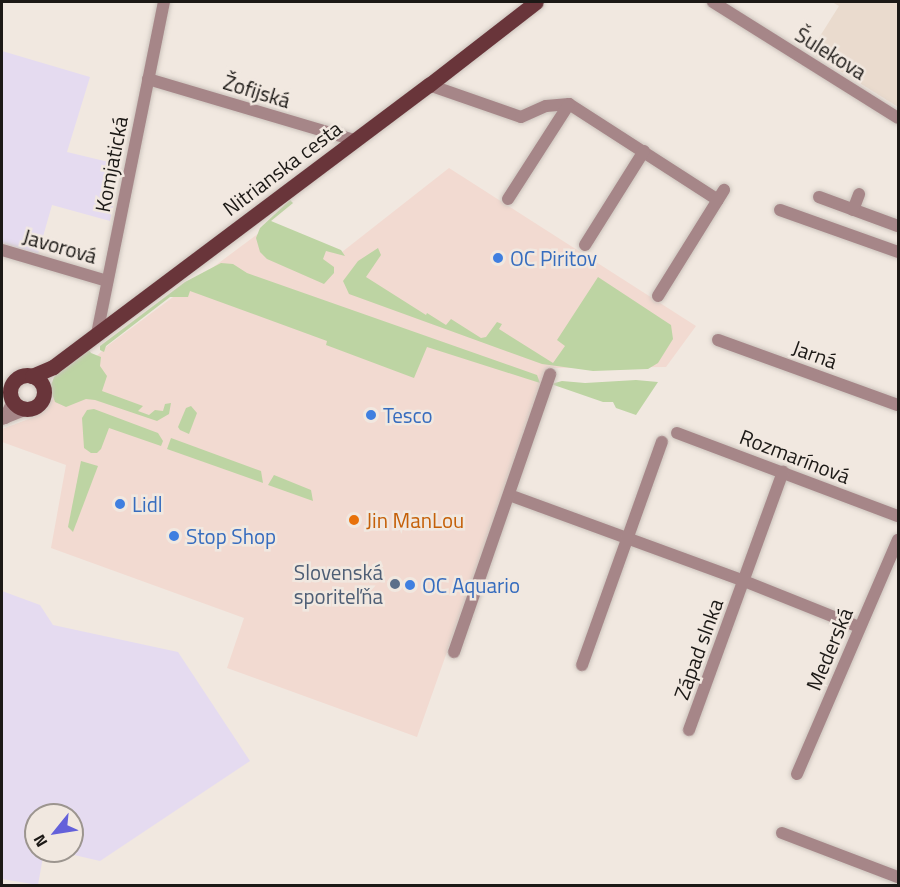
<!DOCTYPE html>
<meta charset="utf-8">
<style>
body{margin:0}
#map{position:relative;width:900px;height:887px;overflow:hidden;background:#f1e8e0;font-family:"Titillium Web",sans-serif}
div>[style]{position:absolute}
.commercial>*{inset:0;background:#f2dad1}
.industrial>*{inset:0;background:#e5dbf0}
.built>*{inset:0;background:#eadbce}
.green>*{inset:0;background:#bdd4a3}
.roads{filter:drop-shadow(0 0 2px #cbc3bc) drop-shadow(0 0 2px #cbc3bc)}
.minor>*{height:12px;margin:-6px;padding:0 6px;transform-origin:6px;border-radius:6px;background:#a68688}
.major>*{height:15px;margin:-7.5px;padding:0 7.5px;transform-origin:7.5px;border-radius:7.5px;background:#69353a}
.major>.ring{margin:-7.5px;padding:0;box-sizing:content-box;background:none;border:15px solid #69353a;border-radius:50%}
.dots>*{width:16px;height:16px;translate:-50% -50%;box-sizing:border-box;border:3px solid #f1e8e0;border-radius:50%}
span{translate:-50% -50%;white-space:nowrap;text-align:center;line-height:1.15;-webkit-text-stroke:5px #f1e8e0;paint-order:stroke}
.street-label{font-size:21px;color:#1c1916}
.shop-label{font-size:21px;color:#366cbe}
.left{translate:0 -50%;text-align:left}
.food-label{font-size:21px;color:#c56008}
.service-label{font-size:21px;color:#4e5e75}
.right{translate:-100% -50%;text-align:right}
.frame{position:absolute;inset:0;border:3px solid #1c1916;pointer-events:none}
.north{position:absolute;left:24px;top:803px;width:60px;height:60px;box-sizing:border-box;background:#f1e8e0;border:2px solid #9c958f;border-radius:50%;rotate:240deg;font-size:16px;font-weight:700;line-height:24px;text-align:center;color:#1c1916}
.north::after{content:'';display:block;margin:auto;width:21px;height:27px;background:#6461da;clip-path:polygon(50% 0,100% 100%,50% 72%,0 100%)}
</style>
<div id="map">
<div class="commercial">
<i style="clip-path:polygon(449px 168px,696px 326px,666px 367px,547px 368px,417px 737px,227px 668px,244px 618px,51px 548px,66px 465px,2px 442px,2px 429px,34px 417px,106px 347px,271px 224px,342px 252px)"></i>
</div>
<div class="industrial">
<i style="clip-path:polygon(2px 51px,90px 77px,67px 152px,121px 165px,110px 221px,52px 205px,38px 254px,2px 243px)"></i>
<i style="clip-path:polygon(2px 591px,40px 605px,53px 625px,178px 652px,250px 761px,100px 861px,57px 851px,72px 851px,72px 815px,36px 815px,36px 851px,44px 851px,38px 885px,2px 879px)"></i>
</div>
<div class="built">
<i style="clip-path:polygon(832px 2px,898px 2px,898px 107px,810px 52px,839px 6px)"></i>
</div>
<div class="green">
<i style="clip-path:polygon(290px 200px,293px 203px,271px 221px,341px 250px,345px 256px,326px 251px,323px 259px,334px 267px,334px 273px,324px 284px,267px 259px,260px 252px,256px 238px,260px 228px)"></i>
<i style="clip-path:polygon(378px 248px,381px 255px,366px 277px,426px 315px,427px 313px,446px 325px,451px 319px,481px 338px,486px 337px,497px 322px,502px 324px,499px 329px,553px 363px,565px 346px,557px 340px,598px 277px,671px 325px,673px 339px,658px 363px,648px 369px,593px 371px,542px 364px,349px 294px,343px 281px,358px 261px)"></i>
<i style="clip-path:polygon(221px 263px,233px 264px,247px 273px,537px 375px,540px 383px,427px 347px,414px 378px,326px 345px,327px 341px,190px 291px,188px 297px,170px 297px,106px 346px,104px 352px,100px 350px,100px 346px,185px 282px)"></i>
<i style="clip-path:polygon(87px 347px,91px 353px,101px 357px,100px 366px,107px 376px,102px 391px,143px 406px,138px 411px,149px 415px,155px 410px,163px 411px,165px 404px,171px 403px,169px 414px,157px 421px,95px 400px,86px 399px,66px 407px,55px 402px,50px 388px,54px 377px)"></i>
<i style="clip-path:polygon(636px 380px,658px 382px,636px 415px,616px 408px,613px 402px,603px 402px,551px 384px,562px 381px,585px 383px)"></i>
<i style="clip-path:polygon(191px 406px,197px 413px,189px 434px,180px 430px,178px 427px,186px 408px)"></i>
<i style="clip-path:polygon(94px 409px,158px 433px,163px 441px,161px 446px,109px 428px,101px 449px,97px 453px,91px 453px,84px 448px,82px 418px,87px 410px)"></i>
<i style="clip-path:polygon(171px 438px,261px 471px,263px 483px,167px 449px)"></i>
<i style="clip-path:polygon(81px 461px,98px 466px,73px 532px,68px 527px)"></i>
<i style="clip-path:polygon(274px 475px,311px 490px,313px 501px,268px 485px)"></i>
</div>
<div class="roads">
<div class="minor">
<i style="left:713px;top:2px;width:218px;rotate:32.1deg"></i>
<i style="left:148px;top:79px;width:215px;rotate:16.5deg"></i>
<i style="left:429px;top:85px;width:97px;rotate:19.2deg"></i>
<i style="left:521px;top:117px;width:27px;rotate:-24deg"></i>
<i style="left:546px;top:106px;width:23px;rotate:-5deg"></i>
<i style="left:569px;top:104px;width:177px;rotate:32.8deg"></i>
<i style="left:819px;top:197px;width:84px;rotate:20.2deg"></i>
<i style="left:508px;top:199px;width:113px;rotate:-57.3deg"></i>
<i style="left:780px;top:210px;width:125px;rotate:19.6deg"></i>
<i style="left:853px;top:210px;width:17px;rotate:-69deg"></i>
<i style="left:585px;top:245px;width:111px;rotate:-57.9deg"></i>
<i style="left:2px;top:250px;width:109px;rotate:16.4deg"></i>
<i style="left:658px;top:296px;width:125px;rotate:-58.1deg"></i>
<i style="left:97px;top:334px;width:339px;rotate:-78.6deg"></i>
<i style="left:718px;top:340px;width:191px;rotate:19.9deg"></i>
<i style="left:5px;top:418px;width:19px;rotate:-65deg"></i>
<i style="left:2px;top:419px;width:29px;rotate:-22deg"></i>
<i style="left:677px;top:433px;width:236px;rotate:20.6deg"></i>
<i style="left:509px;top:495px;width:250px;rotate:20.1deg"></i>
<i style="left:744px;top:581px;width:124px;rotate:21.8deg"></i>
<i style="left:454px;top:652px;width:294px;rotate:-70.9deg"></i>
<i style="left:582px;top:665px;width:237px;rotate:-70.3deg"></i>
<i style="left:689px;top:730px;width:275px;rotate:-70deg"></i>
<i style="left:797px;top:774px;width:255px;rotate:-66.7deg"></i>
<i style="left:782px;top:833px;width:124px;rotate:20.8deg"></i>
</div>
<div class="major">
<i class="ring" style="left:10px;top:375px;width:19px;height:19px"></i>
<i style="left:32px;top:376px;width:23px;rotate:-23deg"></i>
<i style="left:53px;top:367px;width:470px;rotate:-36.9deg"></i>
<i style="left:429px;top:85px;width:135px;rotate:-37.8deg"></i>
</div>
</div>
<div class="dots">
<i style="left:498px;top:258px;background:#3f7fe0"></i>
<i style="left:371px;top:415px;background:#3f7fe0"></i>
<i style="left:120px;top:504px;background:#3f7fe0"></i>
<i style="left:354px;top:520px;background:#e8710a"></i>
<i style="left:174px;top:536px;background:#3f7fe0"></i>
<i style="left:395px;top:584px;background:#5c6f8a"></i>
<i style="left:410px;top:585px;background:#3f7fe0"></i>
</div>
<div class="street-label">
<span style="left:831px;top:53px;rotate:32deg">Šulekova</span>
<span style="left:257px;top:91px;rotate:17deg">Žofijská</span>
<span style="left:111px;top:164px;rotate:-79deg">Komjatická</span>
<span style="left:282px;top:168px;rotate:-37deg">Nitrianska cesta</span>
<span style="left:60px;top:246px;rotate:16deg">Javorová</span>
<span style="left:815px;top:354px;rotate:20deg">Jarná</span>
<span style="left:795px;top:456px;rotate:21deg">Rozmarínová</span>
<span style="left:698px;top:649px;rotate:-70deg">Západ slnka</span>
<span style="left:829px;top:649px;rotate:-67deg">Mederská</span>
</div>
<div class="shop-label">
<span class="left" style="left:510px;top:258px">OC Piritov</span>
<span class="left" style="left:383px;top:415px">Tesco</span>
<span class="left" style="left:132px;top:504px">Lidl</span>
<span class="left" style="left:186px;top:536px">Stop Shop</span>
<span class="left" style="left:422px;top:585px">OC Aquario</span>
</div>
<div class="food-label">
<span class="left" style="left:366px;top:520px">Jin ManLou</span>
</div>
<div class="service-label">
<span class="right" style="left:383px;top:584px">Slovenská<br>sporiteľňa</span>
</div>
<div class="frame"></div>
<div class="north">N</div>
</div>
